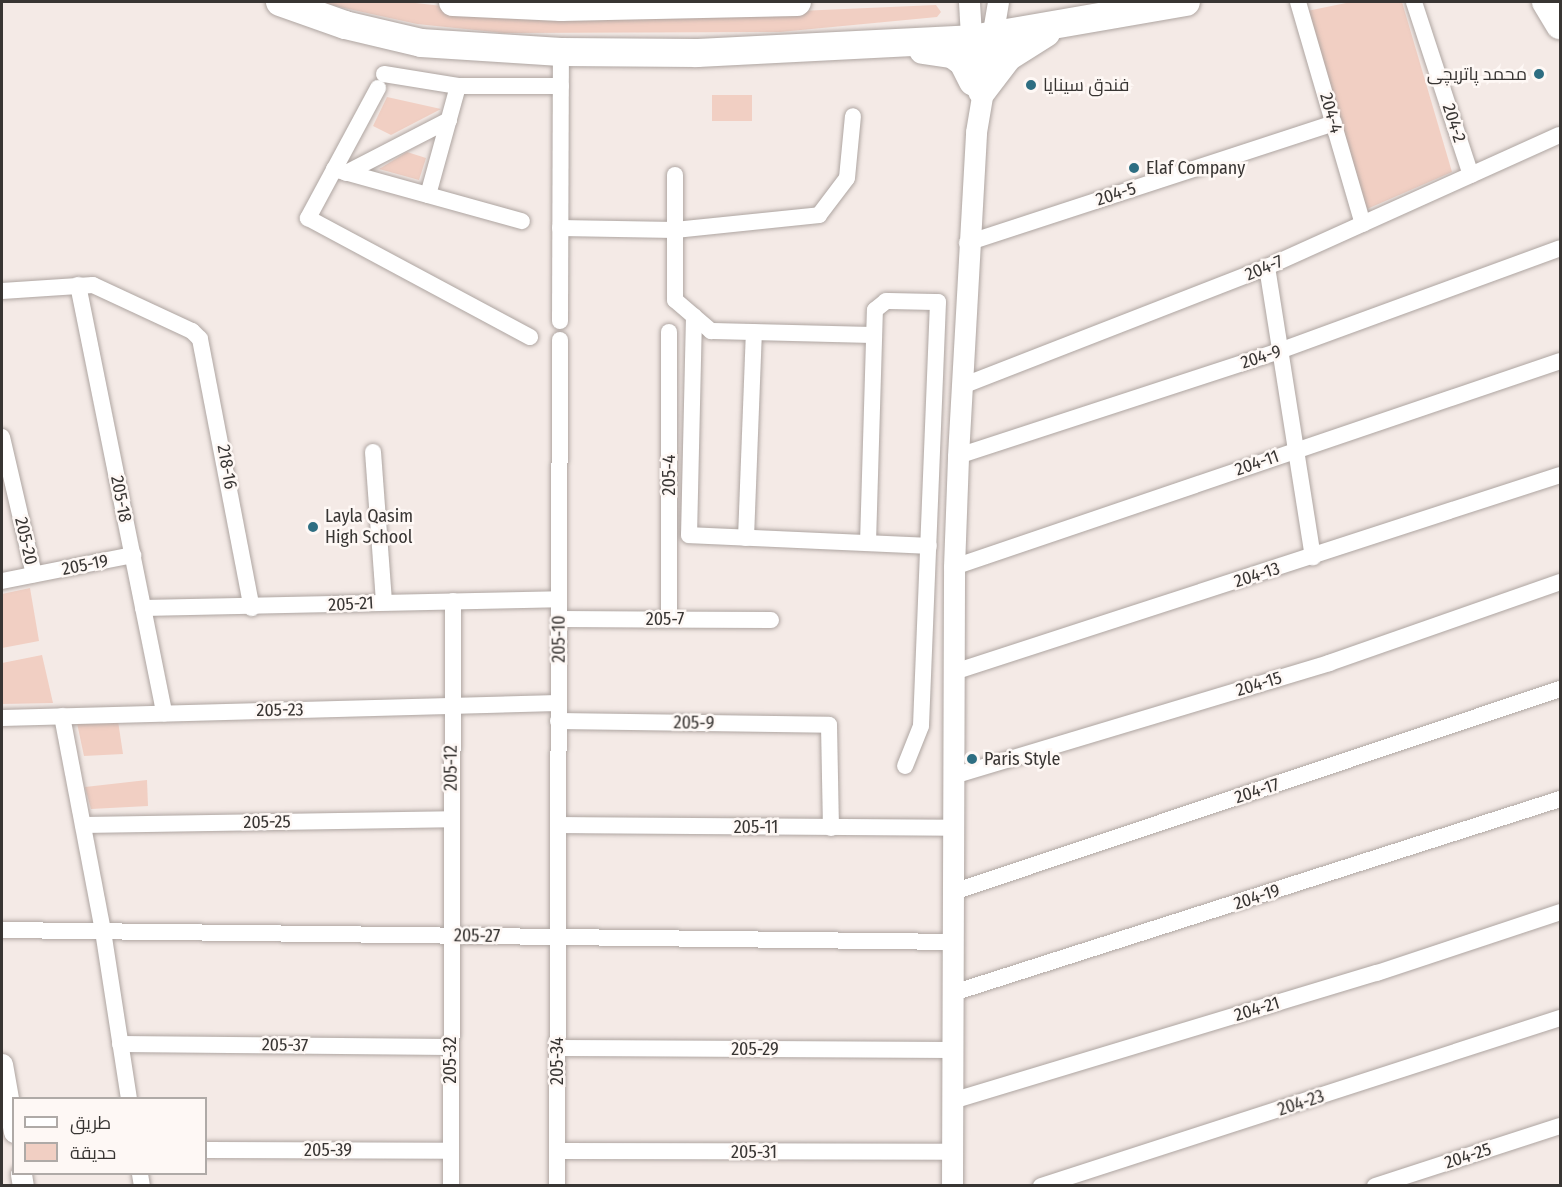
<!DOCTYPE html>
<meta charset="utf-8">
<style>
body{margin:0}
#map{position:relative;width:1562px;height:1187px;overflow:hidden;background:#f4eae6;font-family:"Fira Sans Condensed",Cairo,sans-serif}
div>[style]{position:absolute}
.green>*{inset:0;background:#f1cfc3;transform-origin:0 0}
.roads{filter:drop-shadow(0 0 2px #aea5a1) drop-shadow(0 0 2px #aea5a1)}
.minor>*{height:16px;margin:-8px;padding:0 8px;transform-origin:8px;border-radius:8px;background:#fff}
.tertiary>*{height:21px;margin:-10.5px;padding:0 10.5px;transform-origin:10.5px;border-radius:10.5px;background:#fff}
.trunk>*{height:28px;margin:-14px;padding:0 14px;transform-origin:14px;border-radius:14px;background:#fff}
.dots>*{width:16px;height:16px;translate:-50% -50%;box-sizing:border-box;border:3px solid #fef8f5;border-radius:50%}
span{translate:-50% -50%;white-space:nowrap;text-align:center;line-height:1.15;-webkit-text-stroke:5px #fef8f5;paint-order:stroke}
.poi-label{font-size:18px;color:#383533}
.right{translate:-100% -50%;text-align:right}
.left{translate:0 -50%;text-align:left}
.street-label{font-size:18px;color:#383533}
.frame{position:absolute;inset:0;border:3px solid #383533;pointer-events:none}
.legend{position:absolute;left:12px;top:1097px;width:195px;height:78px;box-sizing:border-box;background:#fef8f5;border:2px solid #afaaa7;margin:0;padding:8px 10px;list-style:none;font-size:18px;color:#383533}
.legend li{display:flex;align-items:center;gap:12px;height:30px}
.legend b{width:30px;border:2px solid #afaaa7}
</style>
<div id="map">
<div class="green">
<i style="clip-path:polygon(317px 2px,407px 2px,503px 13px,776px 12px,936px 5px,941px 12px,937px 17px,780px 32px,504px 33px,417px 24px)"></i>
<i style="clip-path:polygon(1351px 2px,1402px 2px,1452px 172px,1367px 209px,1307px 11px)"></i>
<i style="left:712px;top:95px;width:40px;height:26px"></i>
<i style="clip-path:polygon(387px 97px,441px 109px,391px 135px,373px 126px)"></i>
<i style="clip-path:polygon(407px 152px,426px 158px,419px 180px,379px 169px)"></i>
<i style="clip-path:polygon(30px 588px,39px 641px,2px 648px,2px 594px)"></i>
<i style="clip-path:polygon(42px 655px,53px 703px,2px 704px,2px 663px)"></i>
<i style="clip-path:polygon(118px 721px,123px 754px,84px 756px,77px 723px)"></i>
<i style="clip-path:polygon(147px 780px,148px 806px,91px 809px,85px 787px)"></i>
</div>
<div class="roads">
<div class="minor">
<i style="left:1298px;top:2px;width:231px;rotate:73.7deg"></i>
<i style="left:1414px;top:2px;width:182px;rotate:71.8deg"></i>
<i style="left:384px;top:74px;width:75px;rotate:9.2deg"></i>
<i style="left:458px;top:86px;width:103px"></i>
<i style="left:378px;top:88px;width:148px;rotate:118.3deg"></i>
<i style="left:308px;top:218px;width:252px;rotate:28.2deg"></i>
<i style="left:334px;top:169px;width:195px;rotate:15.5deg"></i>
<i style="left:346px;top:173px;width:116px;rotate:-27.2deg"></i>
<i style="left:675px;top:175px;width:125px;rotate:90deg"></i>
<i style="left:675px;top:300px;width:48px;rotate:40.7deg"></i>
<i style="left:711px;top:331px;width:163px;rotate:1.4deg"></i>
<i style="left:428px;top:195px;width:113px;rotate:-74.6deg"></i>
<i style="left:560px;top:228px;width:115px;rotate:1deg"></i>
<i style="left:675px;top:230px;width:145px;rotate:-5.9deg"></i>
<i style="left:819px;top:215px;width:46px;rotate:-52.9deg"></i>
<i style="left:847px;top:178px;width:62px;rotate:-84.5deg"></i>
<i style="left:967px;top:243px;width:386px;rotate:-18.1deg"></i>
<i style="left:1267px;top:267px;width:294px;rotate:81deg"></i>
<i style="left:78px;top:285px;width:437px;rotate:78.6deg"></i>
<i style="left:2px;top:291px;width:91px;rotate:-3.8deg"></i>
<i style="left:93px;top:285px;width:109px;rotate:24.9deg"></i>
<i style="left:192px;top:331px;width:11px;rotate:45deg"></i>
<i style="left:200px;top:339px;width:274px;rotate:79.1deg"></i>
<i style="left:694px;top:316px;width:219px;rotate:91.3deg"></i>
<i style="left:689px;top:535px;width:240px;rotate:2.6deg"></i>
<i style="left:560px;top:321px;width:269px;rotate:-89.8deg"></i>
<i style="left:669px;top:332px;width:287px;rotate:90deg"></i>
<i style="left:962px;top:386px;width:327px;rotate:-21.3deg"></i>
<i style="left:1267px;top:267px;width:321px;rotate:-24.3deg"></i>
<i style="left:2px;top:437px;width:141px;rotate:76.9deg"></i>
<i style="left:373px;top:452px;width:150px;rotate:85.8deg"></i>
<i style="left:958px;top:456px;width:341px;rotate:-18.1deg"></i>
<i style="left:1282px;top:350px;width:296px;rotate:-20.1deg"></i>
<i style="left:746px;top:538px;width:206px;rotate:-87.8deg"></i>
<i style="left:868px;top:543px;width:233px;rotate:-88.3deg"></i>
<i style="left:875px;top:310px;width:14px;rotate:-39deg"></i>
<i style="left:886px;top:301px;width:52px;rotate:1.1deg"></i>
<i style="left:938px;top:302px;width:424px;rotate:92.3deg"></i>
<i style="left:921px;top:726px;width:43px;rotate:111.8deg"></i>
<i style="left:954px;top:567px;width:640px;rotate:-18.77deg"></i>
<i style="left:2px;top:581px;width:134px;rotate:-11.2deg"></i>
<i style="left:143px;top:608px;width:416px;rotate:-1.2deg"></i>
<i style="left:559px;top:619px;width:212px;rotate:0.3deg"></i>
<i style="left:954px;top:672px;width:637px;rotate:-18.01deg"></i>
<i style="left:62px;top:716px;width:219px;rotate:79.2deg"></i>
<i style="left:103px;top:931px;width:169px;rotate:81.2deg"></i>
<i style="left:2px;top:718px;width:556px;rotate:-1.55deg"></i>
<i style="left:558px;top:721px;width:271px;rotate:0.8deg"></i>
<i style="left:829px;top:725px;width:103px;rotate:88.9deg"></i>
<i style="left:953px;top:776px;width:393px;rotate:-16.7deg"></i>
<i style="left:1329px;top:663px;width:245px;rotate:-19.3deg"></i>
<i style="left:83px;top:825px;width:368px;rotate:-0.9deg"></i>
<i style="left:558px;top:825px;width:395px;rotate:0.4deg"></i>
<i style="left:953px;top:892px;width:640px;rotate:-18.49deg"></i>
<i style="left:2px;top:930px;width:951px;rotate:0.72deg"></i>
<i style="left:953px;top:993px;width:637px;rotate:-17.72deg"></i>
<i style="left:120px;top:1044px;width:330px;rotate:0.5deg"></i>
<i style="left:557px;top:1048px;width:395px;rotate:0.3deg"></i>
<i style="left:952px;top:1101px;width:444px;rotate:-16.8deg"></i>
<i style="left:1377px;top:973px;width:193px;rotate:-18.4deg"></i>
<i style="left:206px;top:1150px;width:245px;rotate:0.2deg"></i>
<i style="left:557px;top:1151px;width:395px;rotate:0.1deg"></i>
<i style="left:140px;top:1174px;width:12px;rotate:81deg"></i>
<i style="left:451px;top:1186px;width:585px;rotate:-89.8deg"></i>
<i style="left:557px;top:1186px;width:846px;rotate:-89.8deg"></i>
<i style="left:1041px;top:1186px;width:546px;rotate:-17.94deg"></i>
<i style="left:1375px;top:1186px;width:194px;rotate:-18deg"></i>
</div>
<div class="tertiary">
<i style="left:969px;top:2px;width:51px;rotate:86.6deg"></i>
<i style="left:2px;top:1064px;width:69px;rotate:80deg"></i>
<i style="left:21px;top:1174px;width:12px;rotate:81deg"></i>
<i style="left:952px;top:1186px;width:619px;rotate:-89.81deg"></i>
<i style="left:954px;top:567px;width:111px;rotate:-87.9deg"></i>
<i style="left:958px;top:456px;width:324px;rotate:-86.8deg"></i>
<i style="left:976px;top:132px;width:132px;rotate:-80.4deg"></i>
</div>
<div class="trunk">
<i style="left:280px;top:2px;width:69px;rotate:19.5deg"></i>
<i style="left:345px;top:25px;width:78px;rotate:13.3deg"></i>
<i style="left:421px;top:43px;width:140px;rotate:3.7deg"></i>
<i style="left:561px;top:52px;width:136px;rotate:0.4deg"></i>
<i style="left:697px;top:53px;width:275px;rotate:-2.9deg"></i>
<i style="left:972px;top:39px;width:217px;rotate:-9.8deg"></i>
<i style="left:453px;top:2px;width:108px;rotate:2.7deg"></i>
<i style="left:561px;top:7px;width:236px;rotate:-1.2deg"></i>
<i style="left:1546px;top:2px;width:27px;rotate:59deg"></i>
<i style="left:923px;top:50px;width:29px;rotate:8deg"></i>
<i style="left:952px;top:54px;width:14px;rotate:36deg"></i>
<i style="left:963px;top:62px;width:22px;rotate:63deg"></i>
<i style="left:982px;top:91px;width:43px;rotate:-52.6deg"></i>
<i style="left:1008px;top:57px;width:45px;rotate:-32.3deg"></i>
</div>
</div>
<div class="dots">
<i style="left:1539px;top:74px;background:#2e6e82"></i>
<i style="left:1031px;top:85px;background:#2e6e82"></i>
<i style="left:1134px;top:168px;background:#2e6e82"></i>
<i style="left:313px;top:527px;background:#2e6e82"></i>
<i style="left:972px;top:759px;background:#2e6e82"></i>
</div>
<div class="poi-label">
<span class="right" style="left:1527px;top:74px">محمد پاتریچی</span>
<span class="left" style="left:1043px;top:85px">فندق سينايا</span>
<span class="left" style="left:1146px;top:168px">Elaf Company</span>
<span class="left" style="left:325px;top:527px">Layla Qasim<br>High School</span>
<span class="left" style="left:984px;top:759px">Paris Style</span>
</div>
<div class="street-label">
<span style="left:1331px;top:113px;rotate:74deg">204-4</span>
<span style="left:1454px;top:123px;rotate:72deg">204-2</span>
<span style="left:1116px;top:194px;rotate:-18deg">204-5</span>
<span style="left:1264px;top:268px;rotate:-23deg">204-7</span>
<span style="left:1261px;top:357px;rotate:-18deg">204-9</span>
<span style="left:1257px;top:463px;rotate:-19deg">204-11</span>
<span style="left:227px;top:467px;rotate:80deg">218-16</span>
<span style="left:669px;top:475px;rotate:-90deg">205-4</span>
<span style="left:121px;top:499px;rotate:79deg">205-18</span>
<span style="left:26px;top:541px;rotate:77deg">205-20</span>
<span style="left:85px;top:565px;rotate:-11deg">205-19</span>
<span style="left:1257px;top:575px;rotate:-18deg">204-13</span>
<span style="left:351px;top:604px;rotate:-3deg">205-21</span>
<span style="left:665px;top:619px">205-7</span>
<span style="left:559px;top:639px;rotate:-90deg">205-10</span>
<span style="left:1259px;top:684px;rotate:-17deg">204-15</span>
<span style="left:280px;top:710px;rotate:-1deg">205-23</span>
<span style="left:694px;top:723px;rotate:1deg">205-9</span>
<span style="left:451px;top:768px;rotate:-90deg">205-12</span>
<span style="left:1257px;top:791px;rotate:-18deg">204-17</span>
<span style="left:267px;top:822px;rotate:-1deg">205-25</span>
<span style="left:756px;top:827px">205-11</span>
<span style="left:1257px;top:897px;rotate:-18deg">204-19</span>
<span style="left:477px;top:936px;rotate:1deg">205-27</span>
<span style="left:1257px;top:1009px;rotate:-17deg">204-21</span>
<span style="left:285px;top:1045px;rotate:1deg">205-37</span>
<span style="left:755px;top:1049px">205-29</span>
<span style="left:450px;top:1060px;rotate:-90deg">205-32</span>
<span style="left:557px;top:1061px;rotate:-90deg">205-34</span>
<span style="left:1301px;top:1103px;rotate:-18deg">204-23</span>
<span style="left:328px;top:1150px">205-39</span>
<span style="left:754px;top:1152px">205-31</span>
<span style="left:1468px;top:1156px;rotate:-18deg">204-25</span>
</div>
<div class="frame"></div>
<ul class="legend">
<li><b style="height:8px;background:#fff"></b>طريق</li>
<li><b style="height:16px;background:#f1cfc3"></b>حديقة</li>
</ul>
</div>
